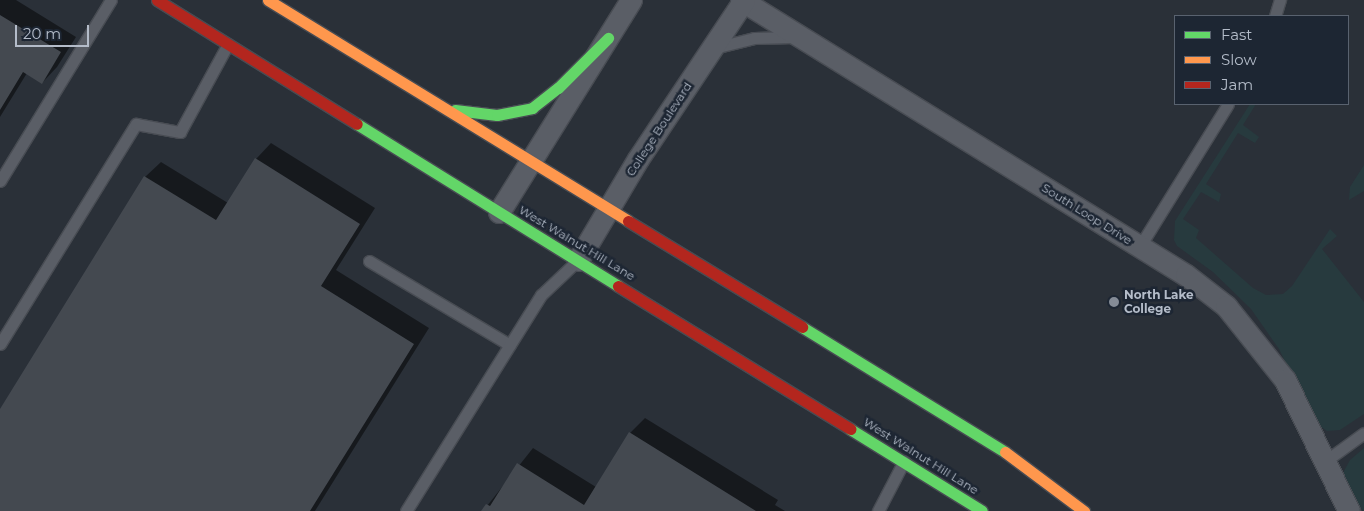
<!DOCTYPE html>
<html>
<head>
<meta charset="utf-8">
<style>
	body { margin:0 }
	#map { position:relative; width:1364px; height:511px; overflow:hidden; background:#2a3038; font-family:Montserrat,sans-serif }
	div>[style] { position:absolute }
	.green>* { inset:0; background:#273a3e }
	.shadow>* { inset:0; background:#0007 }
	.building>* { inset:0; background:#444950 }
	.roads { filter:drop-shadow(1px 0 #484c53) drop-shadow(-1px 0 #484c53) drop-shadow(0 1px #484c53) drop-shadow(0 -1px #484c53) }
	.lane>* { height:11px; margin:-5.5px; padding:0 5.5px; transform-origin:5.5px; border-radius:5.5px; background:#5a5e66 }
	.street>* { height:21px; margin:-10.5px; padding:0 10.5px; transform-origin:10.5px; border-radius:10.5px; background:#5a5e66 }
	.fast>* { height:11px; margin:-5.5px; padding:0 5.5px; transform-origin:5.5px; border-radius:5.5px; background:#63d668 }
	.slow>* { height:11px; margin:-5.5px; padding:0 5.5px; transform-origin:5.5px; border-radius:5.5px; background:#ff974d }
	.jam>* { height:11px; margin:-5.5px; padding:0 5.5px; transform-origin:5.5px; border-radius:5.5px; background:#b3261e }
	.dots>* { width:14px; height:14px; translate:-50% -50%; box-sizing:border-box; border:2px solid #1d2633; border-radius:50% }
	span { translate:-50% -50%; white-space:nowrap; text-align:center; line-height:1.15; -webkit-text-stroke:5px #1d2633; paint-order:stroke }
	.street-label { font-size:12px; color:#b4bcc9 }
	.poi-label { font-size:12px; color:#b4bcc9; font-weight:700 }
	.left { translate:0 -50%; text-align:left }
	.legend { position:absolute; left:1174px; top:15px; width:175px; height:90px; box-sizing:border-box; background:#1d2633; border:1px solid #59626f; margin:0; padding:6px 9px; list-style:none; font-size:15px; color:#b4bcc9 }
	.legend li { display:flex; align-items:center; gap:10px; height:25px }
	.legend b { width:25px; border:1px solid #59626f }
	.scale { position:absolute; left:15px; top:25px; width:74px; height:22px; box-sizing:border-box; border:2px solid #b4bcc9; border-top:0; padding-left:6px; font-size:15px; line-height:18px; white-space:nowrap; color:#b4bcc9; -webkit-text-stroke:4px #1d2633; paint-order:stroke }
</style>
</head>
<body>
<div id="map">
	<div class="green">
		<div style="clip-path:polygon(1250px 104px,1256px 104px,1243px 125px,1259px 137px,1255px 143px,1238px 133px,1206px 184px,1221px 194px,1219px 202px,1201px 192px,1183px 219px,1199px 230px,1196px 238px,1253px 288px,1266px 295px,1283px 294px,1292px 286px,1330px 229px,1337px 236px,1322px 249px,1364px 302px,1364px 414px,1340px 430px,1327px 431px,1314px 422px,1279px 349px,1251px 309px,1213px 272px,1177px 246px,1174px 240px,1175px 221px)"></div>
		<div style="clip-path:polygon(1364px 165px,1364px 191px,1349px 200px,1350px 187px)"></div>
		<div style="clip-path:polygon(1364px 448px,1364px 511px,1363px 511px,1346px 489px,1343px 480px,1344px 471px,1350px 460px)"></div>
	</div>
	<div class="shadow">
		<div style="clip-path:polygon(0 0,16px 0,76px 37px,57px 67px,42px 83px,27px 73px,0 117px)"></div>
		<div style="clip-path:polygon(271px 143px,375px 208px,336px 270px,429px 328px,315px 511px,0 511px,0 411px,145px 177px,161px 162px,228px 203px,256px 159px)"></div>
		<div style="clip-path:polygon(645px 418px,778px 500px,775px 505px,785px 511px,483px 511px,533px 448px,596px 487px,630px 433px)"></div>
	</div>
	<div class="building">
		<div style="clip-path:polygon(0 15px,61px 52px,42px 84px,23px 72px,0 110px)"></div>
		<div style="clip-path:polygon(255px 158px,360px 224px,321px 286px,414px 344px,310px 511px,0 511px,0 409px,144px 176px,216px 220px)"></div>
		<div style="clip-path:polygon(629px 432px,756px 511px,481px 511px,486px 504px,490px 506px,517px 463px,584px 505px)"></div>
	</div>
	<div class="roads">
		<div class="lane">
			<div style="left:1275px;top:16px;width:17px;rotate:-73deg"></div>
			<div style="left:714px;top:48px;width:41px;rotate:-14deg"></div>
			<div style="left:754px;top:38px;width:40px;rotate:-1.4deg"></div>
			<div style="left:0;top:181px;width:212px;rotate:-58.5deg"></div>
			<div style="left:1140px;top:246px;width:167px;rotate:-58.2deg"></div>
			<div style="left:369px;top:261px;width:164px;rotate:30.8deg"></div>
			<div style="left:0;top:344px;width:259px;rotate:-58.3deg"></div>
			<div style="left:136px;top:124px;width:45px;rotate:10.3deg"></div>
			<div style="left:180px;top:132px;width:100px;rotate:-61.4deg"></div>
			<div style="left:1324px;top:462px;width:49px;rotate:-35.9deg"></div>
			<div style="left:406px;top:511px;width:255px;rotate:-58deg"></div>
			<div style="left:541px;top:295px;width:51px;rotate:-43.4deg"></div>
			<div style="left:878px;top:511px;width:56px;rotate:-62.5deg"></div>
		</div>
		<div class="street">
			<div style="left:741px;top:0;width:523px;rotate:31.72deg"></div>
			<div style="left:1186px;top:275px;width:51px;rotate:37.8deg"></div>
			<div style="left:1226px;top:306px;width:95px;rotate:51.4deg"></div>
			<div style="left:1285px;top:380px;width:146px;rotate:64deg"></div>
			<div style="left:499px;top:212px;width:250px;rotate:-58.1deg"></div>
			<div style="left:578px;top:260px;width:117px;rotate:-59.3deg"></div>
			<div style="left:638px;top:159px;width:191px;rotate:-56.3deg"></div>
		</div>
		<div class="fast">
			<div style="left:455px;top:110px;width:42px;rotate:6.8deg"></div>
			<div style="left:497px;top:115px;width:36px;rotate:-11deg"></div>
			<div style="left:532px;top:108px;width:33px;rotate:-38deg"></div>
			<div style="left:558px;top:88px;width:71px;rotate:-45deg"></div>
			<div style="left:357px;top:124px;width:307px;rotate:31.8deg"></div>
			<div style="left:802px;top:327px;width:238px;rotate:31.6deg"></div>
			<div style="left:850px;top:429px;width:155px;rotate:31.8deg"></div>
		</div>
		<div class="slow">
			<div style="left:268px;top:0;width:422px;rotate:31.5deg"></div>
			<div style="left:1005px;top:452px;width:99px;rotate:36.8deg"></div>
		</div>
		<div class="jam">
			<div style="left:157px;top:0;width:235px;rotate:31.8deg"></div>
			<div style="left:628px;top:221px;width:204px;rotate:31.3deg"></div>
			<div style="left:618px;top:286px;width:273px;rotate:31.6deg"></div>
		</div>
	</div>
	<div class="dots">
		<div style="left:1114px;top:302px;background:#848b96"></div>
	</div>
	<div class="street-label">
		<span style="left:659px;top:129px;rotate:-57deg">College Boulevard</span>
		<span style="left:1087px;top:214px;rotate:32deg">South Loop Drive</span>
		<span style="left:577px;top:243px;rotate:31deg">West Walnut Hill Lane</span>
		<span style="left:921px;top:456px;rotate:32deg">West Walnut Hill Lane</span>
	</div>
	<div class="poi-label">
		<span class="left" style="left:1124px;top:302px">North Lake<br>College</span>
	</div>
	<ul class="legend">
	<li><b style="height:6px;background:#63d668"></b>Fast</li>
	<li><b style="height:6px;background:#ff974d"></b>Slow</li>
	<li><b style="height:6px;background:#b3261e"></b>Jam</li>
	</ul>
	<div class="scale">20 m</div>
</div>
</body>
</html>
